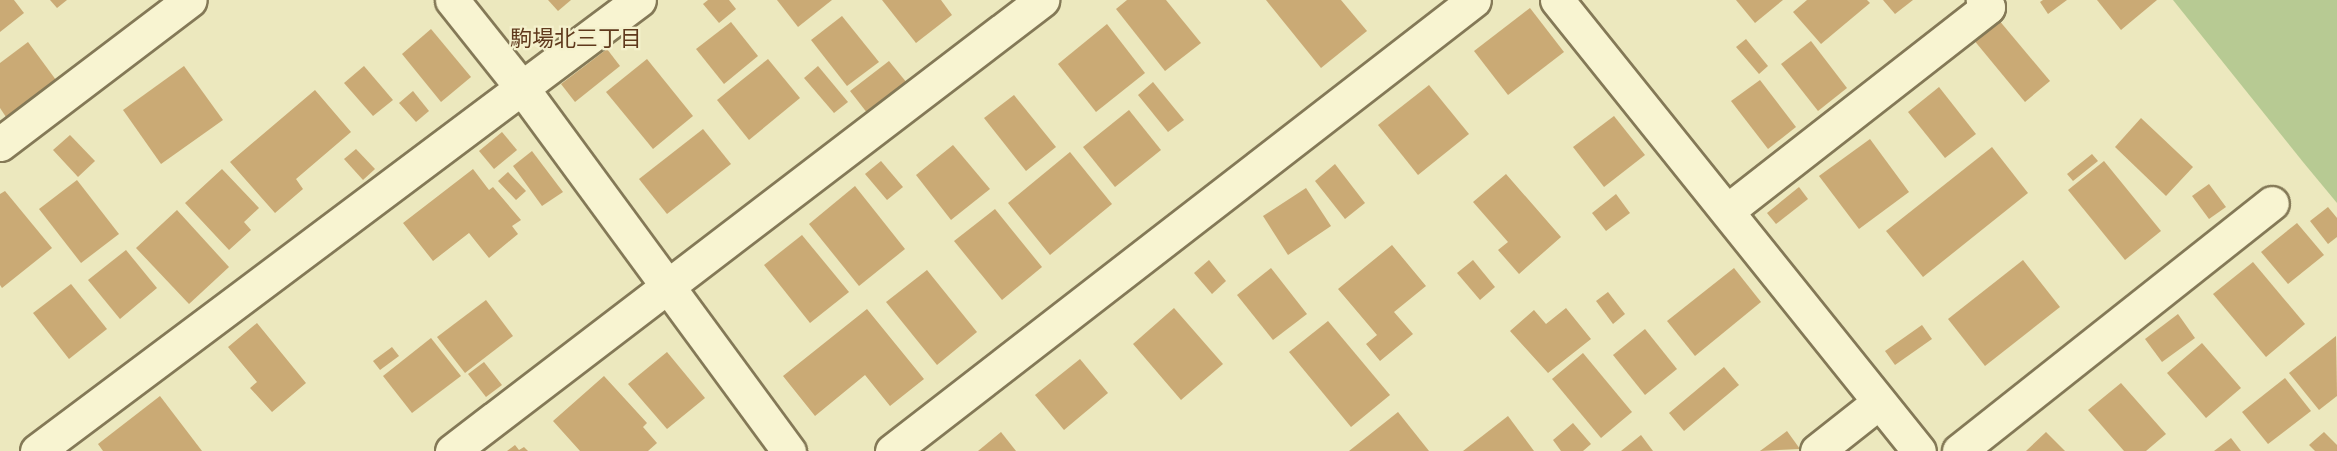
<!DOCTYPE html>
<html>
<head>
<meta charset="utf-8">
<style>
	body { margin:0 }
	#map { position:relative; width:2337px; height:451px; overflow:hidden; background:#ece8be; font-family:Literata,"Noto Sans JP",serif }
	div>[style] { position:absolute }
	.green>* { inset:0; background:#b7ca93 }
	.building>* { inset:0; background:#caaa75 }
	.roads { filter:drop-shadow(2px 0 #847957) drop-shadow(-2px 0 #847957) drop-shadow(0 2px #847957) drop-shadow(0 -2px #847957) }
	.minor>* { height:33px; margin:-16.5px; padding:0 16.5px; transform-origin:16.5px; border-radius:16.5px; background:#f8f4d1 }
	span { translate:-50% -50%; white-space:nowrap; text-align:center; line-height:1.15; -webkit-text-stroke:4.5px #f4f1cd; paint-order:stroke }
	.neighbourhood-label { font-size:22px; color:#5f391c }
</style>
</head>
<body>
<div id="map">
	<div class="green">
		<div style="clip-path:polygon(2173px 0,2337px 0,2337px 203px,2303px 162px)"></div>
	</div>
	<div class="building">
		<div style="clip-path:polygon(0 0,14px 0,24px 13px,0 32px)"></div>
		<div style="clip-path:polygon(50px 0,67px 0,57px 8px)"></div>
		<div style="clip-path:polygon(548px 0,571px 0,558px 11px)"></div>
		<div style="clip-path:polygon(708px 0,729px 0,736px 9px,719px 23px,703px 4px)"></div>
		<div style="clip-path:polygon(777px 0,832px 0,798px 27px)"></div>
		<div style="clip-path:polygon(882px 0,941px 0,952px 15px,916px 43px)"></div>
		<div style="clip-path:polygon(1127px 0,1166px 0,1201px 43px,1165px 71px,1116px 9px)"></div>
		<div style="clip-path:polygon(1266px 0,1341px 0,1367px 31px,1321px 68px)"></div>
		<div style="clip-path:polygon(1736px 0,1783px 0,1755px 23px)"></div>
		<div style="clip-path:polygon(1807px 0,1867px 0,1870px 3px,1821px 44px,1793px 12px)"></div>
		<div style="clip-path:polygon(1883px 0,1913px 0,1895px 14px)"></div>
		<div style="clip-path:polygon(2043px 0,2067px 0,2048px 14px,2040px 2px)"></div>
		<div style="clip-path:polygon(2097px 0,2157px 0,2121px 30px)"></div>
		<div style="clip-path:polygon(1530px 8px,1564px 52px,1508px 95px,1474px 51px)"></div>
		<div style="clip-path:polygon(842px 16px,879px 62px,847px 86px,811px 40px)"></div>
		<div style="clip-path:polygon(1998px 19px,2050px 81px,2025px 102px,1973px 39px)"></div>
		<div style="clip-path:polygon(731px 22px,758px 56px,724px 84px,696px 49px)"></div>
		<div style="clip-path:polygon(1107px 24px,1145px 73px,1096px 112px,1058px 64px)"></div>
		<div style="clip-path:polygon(431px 29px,471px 77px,441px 102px,402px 54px)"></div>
		<div style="clip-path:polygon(1746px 39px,1768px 66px,1759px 74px,1736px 47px)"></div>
		<div style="clip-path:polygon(1811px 41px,1847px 88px,1818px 111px,1781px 64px)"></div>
		<div style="clip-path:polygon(28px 42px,56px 80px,6px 117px,0 108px,0 63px)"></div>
		<div style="clip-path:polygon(607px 49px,620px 66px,575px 102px,561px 84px)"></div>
		<div style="clip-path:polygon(647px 59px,693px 116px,653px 149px,606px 92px)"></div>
		<div style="clip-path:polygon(768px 59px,800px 98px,749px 140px,717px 100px)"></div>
		<div style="clip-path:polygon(889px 61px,907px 83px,868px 114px,850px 91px)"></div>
		<div style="clip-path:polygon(184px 66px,223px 120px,161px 164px,123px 110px)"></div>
		<div style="clip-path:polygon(364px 66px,393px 100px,373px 116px,344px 83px)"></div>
		<div style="clip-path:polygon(818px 66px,848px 102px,834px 113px,804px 78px)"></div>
		<div style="clip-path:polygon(1760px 80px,1796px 127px,1768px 149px,1731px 101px)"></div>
		<div style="clip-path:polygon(1153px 82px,1184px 120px,1168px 132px,1138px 95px)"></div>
		<div style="clip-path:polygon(1429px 85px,1469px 134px,1418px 175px,1378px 125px)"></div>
		<div style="clip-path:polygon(1939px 87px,1976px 134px,1945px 158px,1908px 112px)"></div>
		<div style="clip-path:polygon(315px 90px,351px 132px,296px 179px,303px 189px,275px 213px,230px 162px)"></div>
		<div style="clip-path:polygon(413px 91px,429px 111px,416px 122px,399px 103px)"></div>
		<div style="clip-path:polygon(1014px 95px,1056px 147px,1026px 171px,984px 118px)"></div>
		<div style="clip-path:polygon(1129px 110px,1161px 150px,1115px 187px,1083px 147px)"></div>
		<div style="clip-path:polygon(1614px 116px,1645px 155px,1604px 187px,1573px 147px)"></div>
		<div style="clip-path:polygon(2141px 118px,2193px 167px,2166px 196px,2115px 147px)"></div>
		<div style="clip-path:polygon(703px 129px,731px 164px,667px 214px,639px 179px)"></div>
		<div style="clip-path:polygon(502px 132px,517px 150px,494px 169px,479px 151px)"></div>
		<div style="clip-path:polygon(70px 135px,95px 161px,78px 177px,53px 150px)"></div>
		<div style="clip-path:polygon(1870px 139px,1909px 192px,1859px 229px,1819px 176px)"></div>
		<div style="clip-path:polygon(953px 145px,990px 189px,951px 220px,916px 175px)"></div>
		<div style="clip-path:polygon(1992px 147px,2028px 193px,1923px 277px,1886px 231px)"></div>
		<div style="clip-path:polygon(356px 149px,375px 169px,363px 180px,344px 159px)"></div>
		<div style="clip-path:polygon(532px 151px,563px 192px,542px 206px,513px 166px)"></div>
		<div style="clip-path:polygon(1070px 152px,1112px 204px,1050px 255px,1008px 203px)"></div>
		<div style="clip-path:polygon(2092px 154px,2098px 161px,2073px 181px,2067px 174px)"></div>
		<div style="clip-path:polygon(881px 161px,903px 187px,887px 200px,865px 174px)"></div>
		<div style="clip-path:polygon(2104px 161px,2161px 231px,2125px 260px,2068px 190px)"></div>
		<div style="clip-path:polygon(1335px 164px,1365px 203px,1345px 219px,1315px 181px)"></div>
		<div style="clip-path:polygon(222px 169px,259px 208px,244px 222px,251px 230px,229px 250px,185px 203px)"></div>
		<div style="clip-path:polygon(473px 169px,489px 190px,493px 187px,521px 220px,512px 226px,518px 234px,489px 258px,469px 233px,433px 261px,403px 223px)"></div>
		<div style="clip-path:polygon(508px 172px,526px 191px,516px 200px,498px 181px)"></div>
		<div style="clip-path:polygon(1506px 174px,1561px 237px,1519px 274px,1498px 250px,1508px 242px,1473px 202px)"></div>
		<div style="clip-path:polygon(77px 180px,119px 234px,81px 263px,39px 209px)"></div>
		<div style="clip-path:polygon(2209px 184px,2226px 207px,2209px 219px,2192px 196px)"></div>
		<div style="clip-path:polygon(855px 186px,905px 249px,859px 286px,809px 224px)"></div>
		<div style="clip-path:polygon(1799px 187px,1808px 199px,1776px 224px,1767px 213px)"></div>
		<div style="clip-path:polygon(1306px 188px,1331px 226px,1288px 255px,1263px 216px)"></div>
		<div style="clip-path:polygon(5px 191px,52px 248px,2px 288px,0 285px,0 194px)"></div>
		<div style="clip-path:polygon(1616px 194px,1630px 213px,1606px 231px,1592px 213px)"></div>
		<div style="clip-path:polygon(2328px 207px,2337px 218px,2337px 237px,2328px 244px,2310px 221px)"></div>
		<div style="clip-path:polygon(995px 209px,1042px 267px,1002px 300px,954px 241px)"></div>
		<div style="clip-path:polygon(177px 210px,229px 267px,189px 304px,136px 248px)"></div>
		<div style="clip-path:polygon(2297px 223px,2324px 255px,2288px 284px,2261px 252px)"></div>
		<div style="clip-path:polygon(802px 235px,849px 292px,810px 323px,764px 265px)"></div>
		<div style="clip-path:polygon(1392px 245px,1426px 286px,1394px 312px,1413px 334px,1380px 361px,1366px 344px,1377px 335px,1338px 289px)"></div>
		<div style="clip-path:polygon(126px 250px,157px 288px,120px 319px,88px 280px)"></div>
		<div style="clip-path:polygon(1209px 260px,1226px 281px,1212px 294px,1194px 273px)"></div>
		<div style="clip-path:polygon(1473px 260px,1495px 287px,1480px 300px,1457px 273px)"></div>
		<div style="clip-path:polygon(2023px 260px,2060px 307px,1985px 366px,1948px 319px)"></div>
		<div style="clip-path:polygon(2253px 262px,2305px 324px,2266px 357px,2213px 294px)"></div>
		<div style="clip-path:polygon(1271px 268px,1307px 314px,1273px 340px,1237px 295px)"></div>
		<div style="clip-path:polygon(1734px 268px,1761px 302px,1695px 356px,1667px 321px)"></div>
		<div style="clip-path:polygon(927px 270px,977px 332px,937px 365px,886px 302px)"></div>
		<div style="clip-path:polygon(71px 284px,107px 329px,69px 359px,33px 313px)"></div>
		<div style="clip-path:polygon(1608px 292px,1625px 314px,1613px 324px,1596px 301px)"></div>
		<div style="clip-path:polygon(486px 300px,513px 336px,465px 373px,437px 337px)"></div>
		<div style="clip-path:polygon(1174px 308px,1223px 364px,1181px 400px,1133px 344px)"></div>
		<div style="clip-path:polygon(1566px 308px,1591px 339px,1548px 373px,1510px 331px,1534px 310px,1546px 324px)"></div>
		<div style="clip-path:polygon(867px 309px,924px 379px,890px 406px,865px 375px,815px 416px,783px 376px)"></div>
		<div style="clip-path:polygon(2178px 314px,2195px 338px,2162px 362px,2145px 339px)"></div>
		<div style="clip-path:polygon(1328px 321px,1390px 395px,1351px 427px,1289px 352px)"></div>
		<div style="clip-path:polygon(257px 323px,306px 383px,272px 412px,250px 388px,257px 382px,228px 347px)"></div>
		<div style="clip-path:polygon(1922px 325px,1932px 339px,1895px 365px,1885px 351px)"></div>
		<div style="clip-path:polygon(1645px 329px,1677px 369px,1645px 395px,1613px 355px)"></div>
		<div style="clip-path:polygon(2336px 336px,2337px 396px,2319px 410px,2289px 373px)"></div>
		<div style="clip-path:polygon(431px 338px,461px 376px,412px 413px,383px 376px)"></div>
		<div style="clip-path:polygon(2202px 343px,2241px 388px,2206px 418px,2167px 373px)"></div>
		<div style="clip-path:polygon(392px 347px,399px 356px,380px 370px,373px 361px)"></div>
		<div style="clip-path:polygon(667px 352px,705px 398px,667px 429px,628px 384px)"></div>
		<div style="clip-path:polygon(1583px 353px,1632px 412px,1601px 438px,1552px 379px)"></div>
		<div style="clip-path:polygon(1080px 359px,1108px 393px,1064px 430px,1035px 395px)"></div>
		<div style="clip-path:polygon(484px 362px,502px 385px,486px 397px,468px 374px)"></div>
		<div style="clip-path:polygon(1724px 367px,1739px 385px,1684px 431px,1669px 413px)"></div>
		<div style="clip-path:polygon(604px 376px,647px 423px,643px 427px,657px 443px,648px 451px,580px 451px,553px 421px)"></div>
		<div style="clip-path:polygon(2285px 378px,2311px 411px,2268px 444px,2242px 412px)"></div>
		<div style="clip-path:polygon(2121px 383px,2166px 434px,2146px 451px,2124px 451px,2088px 410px)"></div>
		<div style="clip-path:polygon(160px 396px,202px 451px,103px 451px,98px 444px)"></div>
		<div style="clip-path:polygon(1398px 412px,1429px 451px,1349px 451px)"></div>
		<div style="clip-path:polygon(1508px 416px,1534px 451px,1463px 451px)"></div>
		<div style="clip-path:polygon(1573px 423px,1591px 444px,1583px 451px,1561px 451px,1553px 440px)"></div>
		<div style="clip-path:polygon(1787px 431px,1800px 449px,1760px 451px)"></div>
		<div style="clip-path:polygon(1001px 432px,1016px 451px,978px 451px)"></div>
		<div style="clip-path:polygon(2046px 432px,2065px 451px,2026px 451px)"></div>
		<div style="clip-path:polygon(2324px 432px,2337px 445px,2337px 451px,2315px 451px,2309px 445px)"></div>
		<div style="clip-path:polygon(1641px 435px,1653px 451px,1621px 451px)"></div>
		<div style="clip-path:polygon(2231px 438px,2241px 451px,2214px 451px)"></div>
		<div style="clip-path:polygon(515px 445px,519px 450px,524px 447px,528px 451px,507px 451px)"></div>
	</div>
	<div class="roads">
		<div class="minor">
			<div style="left:452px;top:0;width:112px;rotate:51.5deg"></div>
			<div style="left:522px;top:88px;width:451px;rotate:53.7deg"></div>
			<div style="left:1557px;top:0;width:578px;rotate:51.25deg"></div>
			<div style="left:0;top:144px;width:238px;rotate:-37.2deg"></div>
			<div style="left:1727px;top:211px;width:331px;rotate:-38deg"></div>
			<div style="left:1988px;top:7px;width:9px;rotate:-126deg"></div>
			<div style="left:37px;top:451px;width:752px;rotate:-36.84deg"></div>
			<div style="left:452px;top:451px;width:743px;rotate:-37.39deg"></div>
			<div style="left:892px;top:451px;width:736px;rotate:-37.77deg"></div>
			<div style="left:1817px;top:451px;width:79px;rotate:-38.3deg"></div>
			<div style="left:1959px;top:451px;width:399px;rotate:-38.4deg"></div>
		</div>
	</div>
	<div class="neighbourhood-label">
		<span style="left:576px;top:37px">駒場北三丁目</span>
	</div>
</div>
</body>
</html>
